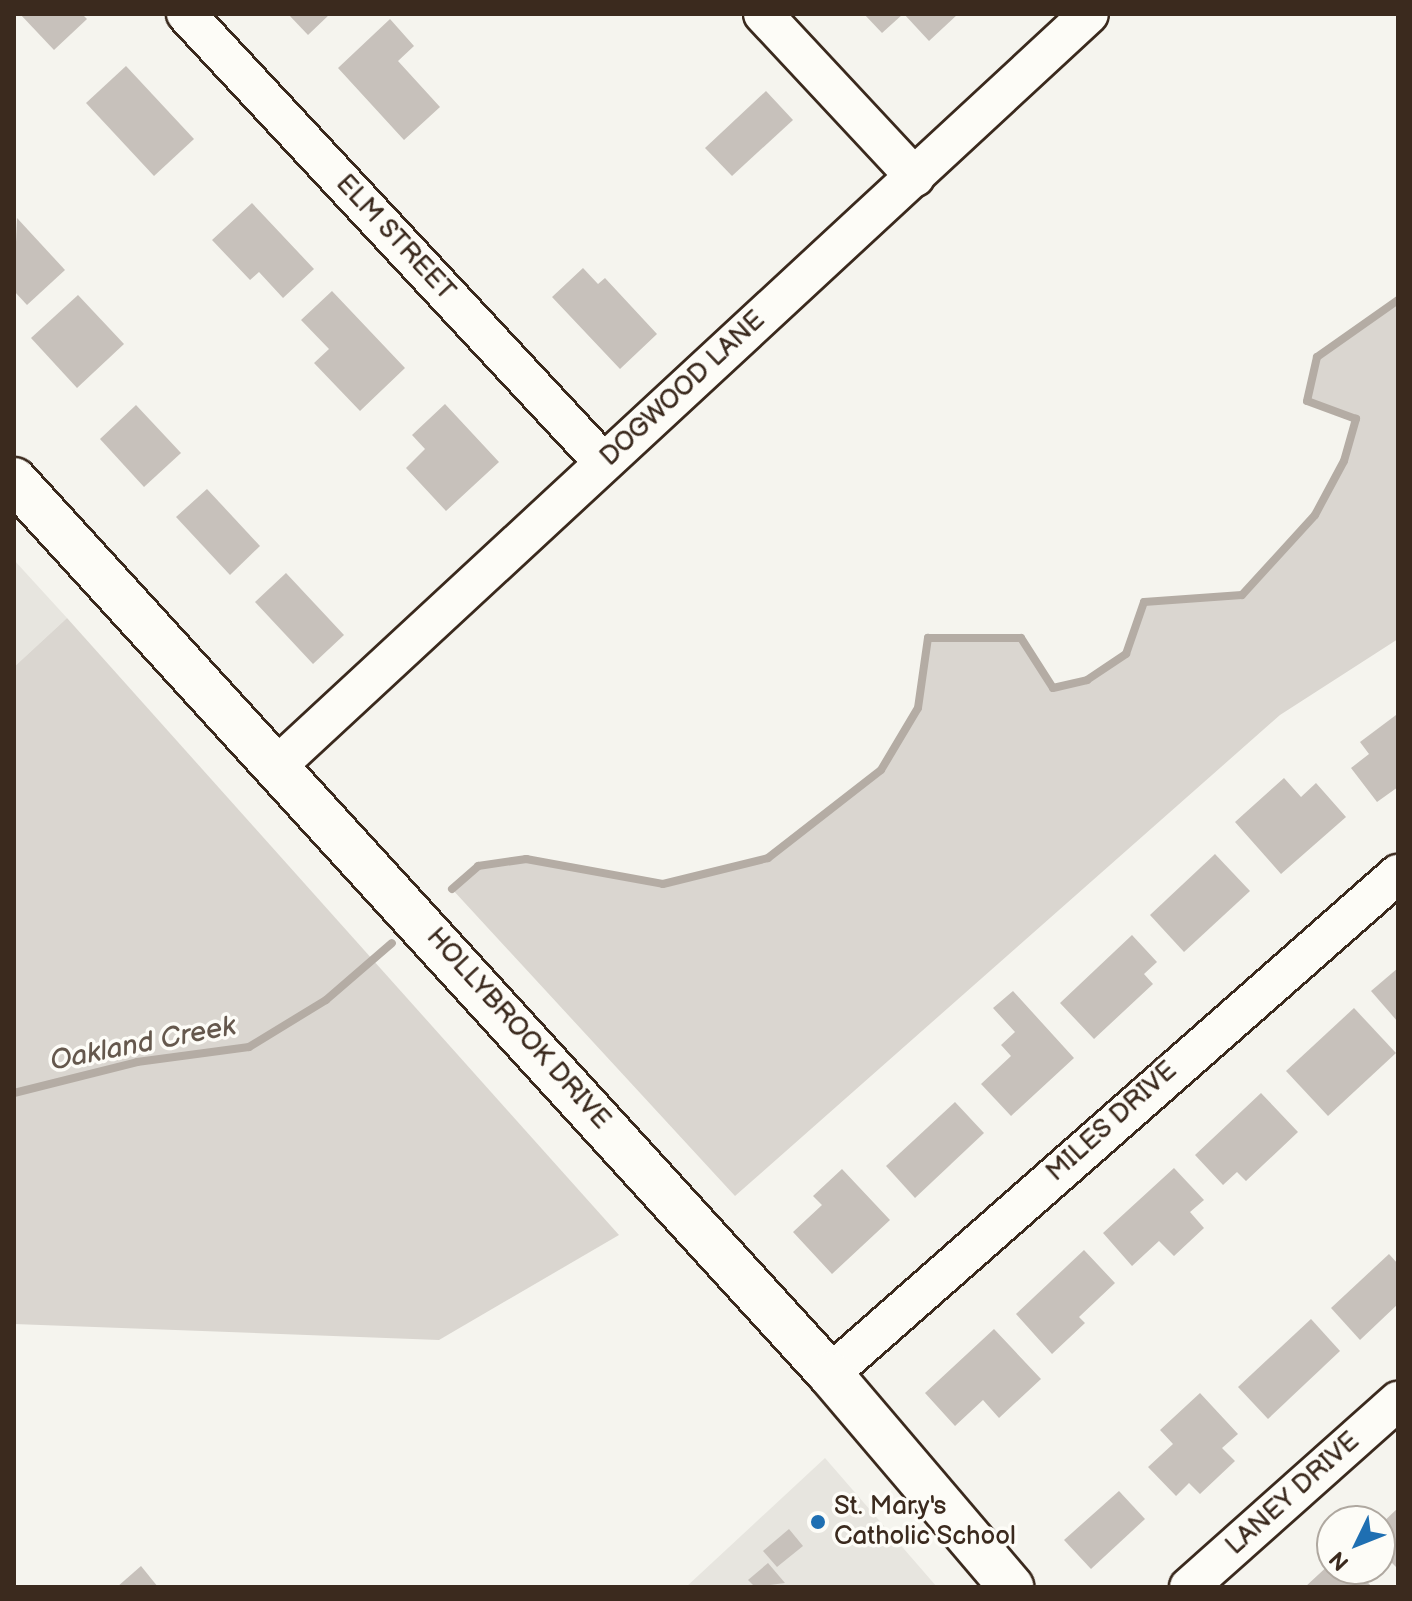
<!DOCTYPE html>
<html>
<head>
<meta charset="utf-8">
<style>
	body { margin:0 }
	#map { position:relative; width:1412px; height:1601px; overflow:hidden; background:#f5f4ee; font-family:"Balsamiq Sans",sans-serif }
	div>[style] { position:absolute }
	.built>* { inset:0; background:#e7e5df }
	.green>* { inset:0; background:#dad6d0 }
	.stream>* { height:8px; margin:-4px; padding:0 4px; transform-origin:4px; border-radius:4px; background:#b4aca4 }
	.building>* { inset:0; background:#c7c1bb }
	.roads { filter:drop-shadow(2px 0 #3b2a1e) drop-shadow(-2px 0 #3b2a1e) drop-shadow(0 2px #3b2a1e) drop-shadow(0 -2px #3b2a1e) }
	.minor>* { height:38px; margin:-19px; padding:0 19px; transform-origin:19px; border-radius:19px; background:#fdfcf7 }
	.major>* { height:44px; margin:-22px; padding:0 22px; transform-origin:22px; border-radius:22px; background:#fdfcf7 }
	.dots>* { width:22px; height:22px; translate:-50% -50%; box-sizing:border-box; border:4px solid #fdfcf7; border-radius:50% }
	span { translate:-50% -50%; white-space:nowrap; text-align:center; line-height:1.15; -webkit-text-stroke:7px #fdfcf7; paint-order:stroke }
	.street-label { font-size:26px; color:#3b2a1e }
	.poi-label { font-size:26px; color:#3b2a1e }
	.left { translate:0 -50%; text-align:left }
	.water-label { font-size:28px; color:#65584d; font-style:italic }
	.frame { position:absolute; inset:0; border:16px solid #3b2a1e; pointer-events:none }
	.north { position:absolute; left:1316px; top:1505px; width:80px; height:80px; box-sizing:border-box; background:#fdfcf7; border:2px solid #afa8a0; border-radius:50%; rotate:227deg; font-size:22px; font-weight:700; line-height:32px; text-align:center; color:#3b2a1e }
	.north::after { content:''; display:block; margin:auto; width:28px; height:36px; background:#1f6fb2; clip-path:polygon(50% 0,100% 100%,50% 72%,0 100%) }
</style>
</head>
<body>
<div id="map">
	<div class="built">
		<div style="clip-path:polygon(14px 560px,67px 618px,14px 667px)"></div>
		<div style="clip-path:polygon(825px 1458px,937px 1587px,686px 1587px)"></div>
	</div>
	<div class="green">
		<div style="clip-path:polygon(1398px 300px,1398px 639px,1280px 715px,735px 1196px,452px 889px,478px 866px,526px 859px,663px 884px,768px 858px,881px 770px,918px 708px,928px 638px,1021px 638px,1054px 688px,1087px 680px,1126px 654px,1144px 602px,1242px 595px,1315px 515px,1344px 461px,1356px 419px,1307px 401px,1317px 357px)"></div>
		<div style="clip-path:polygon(67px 618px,619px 1235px,439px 1340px,14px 1324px,14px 667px)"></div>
	</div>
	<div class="stream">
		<div style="left:452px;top:889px;width:35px;rotate:-41deg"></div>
		<div style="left:478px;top:866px;width:49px;rotate:-8.3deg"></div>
		<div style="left:526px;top:859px;width:139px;rotate:10.3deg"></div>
		<div style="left:663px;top:884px;width:108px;rotate:-13.9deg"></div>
		<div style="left:768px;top:858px;width:143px;rotate:-37.9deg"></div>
		<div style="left:881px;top:770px;width:72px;rotate:-59.2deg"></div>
		<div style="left:918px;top:708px;width:71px;rotate:-81.9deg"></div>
		<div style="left:928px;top:638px;width:93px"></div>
		<div style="left:1021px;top:638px;width:59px;rotate:57.4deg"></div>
		<div style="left:1053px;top:688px;width:35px;rotate:-13deg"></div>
		<div style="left:1087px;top:680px;width:47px;rotate:-33.7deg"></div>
		<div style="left:1126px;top:654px;width:55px;rotate:-70.9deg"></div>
		<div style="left:1144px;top:602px;width:98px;rotate:-4.1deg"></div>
		<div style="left:1242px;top:595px;width:108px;rotate:-47.6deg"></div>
		<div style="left:1315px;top:515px;width:61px;rotate:-61.8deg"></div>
		<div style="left:1344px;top:461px;width:44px;rotate:-74.1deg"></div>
		<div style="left:1356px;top:419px;width:52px;rotate:-159.8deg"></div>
		<div style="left:1307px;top:401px;width:45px;rotate:-77.2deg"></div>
		<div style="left:1317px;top:357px;width:99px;rotate:-35.1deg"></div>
		<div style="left:14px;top:1093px;width:127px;rotate:-14.1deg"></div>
		<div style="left:137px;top:1062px;width:113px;rotate:-7.6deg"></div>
		<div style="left:249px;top:1047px;width:90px;rotate:-31.4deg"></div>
		<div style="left:326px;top:1000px;width:87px;rotate:-40.8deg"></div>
	</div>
	<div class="building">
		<div style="clip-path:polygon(20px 14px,82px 14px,87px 19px,54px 50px)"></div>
		<div style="clip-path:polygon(288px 14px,330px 14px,308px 35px)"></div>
		<div style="clip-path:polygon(864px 14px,903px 14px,882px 33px)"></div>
		<div style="clip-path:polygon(904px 14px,958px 14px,929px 41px)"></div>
		<div style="clip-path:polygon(390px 19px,414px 46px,398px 61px,440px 107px,404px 140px,338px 68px)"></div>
		<div style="clip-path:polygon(126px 66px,194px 139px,154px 176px,86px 103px)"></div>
		<div style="clip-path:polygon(766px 91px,793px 120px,732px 176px,705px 148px)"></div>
		<div style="clip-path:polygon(252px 203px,314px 269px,283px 298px,259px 272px,250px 280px,212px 240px)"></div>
		<div style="clip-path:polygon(17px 218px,65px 270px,27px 305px,14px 291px)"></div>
		<div style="clip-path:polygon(583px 268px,598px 284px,605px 278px,657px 334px,620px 369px,552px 297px)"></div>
		<div style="clip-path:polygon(332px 291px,405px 368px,360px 411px,314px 363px,329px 349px,301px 320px)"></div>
		<div style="clip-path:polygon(78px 295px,124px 344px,77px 388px,31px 338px)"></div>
		<div style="clip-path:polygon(445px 404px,499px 462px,446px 511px,406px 468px,425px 449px,412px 435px)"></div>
		<div style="clip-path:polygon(136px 405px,181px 453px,144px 487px,100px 439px)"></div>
		<div style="clip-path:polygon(207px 489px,260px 546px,230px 575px,176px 517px)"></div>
		<div style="clip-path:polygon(286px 573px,344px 635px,313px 664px,255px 602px)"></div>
		<div style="clip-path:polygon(1396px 715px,1398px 787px,1377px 802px,1351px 768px,1369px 754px,1360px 742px)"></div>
		<div style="clip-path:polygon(1284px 778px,1301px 797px,1316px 783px,1346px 817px,1281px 874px,1235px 822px)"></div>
		<div style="clip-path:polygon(1215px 854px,1250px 891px,1184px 952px,1150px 915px)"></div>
		<div style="clip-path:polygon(1132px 935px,1157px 962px,1144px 974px,1153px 984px,1094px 1039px,1060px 1003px)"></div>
		<div style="clip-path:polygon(1398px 968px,1398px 1022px,1371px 991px)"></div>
		<div style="clip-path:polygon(1013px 991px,1074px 1058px,1011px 1116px,981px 1084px,1011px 1056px,1001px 1045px,1015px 1032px,993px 1008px)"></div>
		<div style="clip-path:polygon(1354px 1008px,1396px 1053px,1328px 1116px,1286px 1071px)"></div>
		<div style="clip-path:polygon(1261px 1093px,1298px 1132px,1246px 1181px,1237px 1172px,1223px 1185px,1195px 1155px)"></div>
		<div style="clip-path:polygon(955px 1102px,984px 1133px,915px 1198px,886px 1166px)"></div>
		<div style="clip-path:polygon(1174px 1168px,1204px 1200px,1190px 1212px,1204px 1228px,1174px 1256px,1159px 1241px,1132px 1266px,1103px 1233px)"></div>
		<div style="clip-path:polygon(842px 1169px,890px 1220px,832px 1274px,793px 1232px,822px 1205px,813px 1196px)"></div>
		<div style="clip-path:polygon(1084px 1250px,1115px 1283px,1079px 1317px,1085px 1323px,1052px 1354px,1016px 1314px)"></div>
		<div style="clip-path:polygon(1389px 1254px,1398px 1264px,1398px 1304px,1360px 1340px,1331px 1308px)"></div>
		<div style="clip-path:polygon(1311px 1319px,1340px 1351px,1268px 1419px,1238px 1387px)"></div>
		<div style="clip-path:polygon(994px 1329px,1041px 1379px,999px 1418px,983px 1400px,955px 1426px,925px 1393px)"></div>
		<div style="clip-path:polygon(1200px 1393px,1238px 1434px,1222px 1448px,1235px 1461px,1200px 1494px,1189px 1483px,1176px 1496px,1148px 1467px,1173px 1444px,1160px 1430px)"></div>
		<div style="clip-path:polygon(1119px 1491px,1145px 1519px,1091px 1569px,1064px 1540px)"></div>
		<div style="clip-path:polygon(1398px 1508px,1398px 1569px,1380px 1551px,1380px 1525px)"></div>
		<div style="clip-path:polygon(789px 1529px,803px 1546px,777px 1567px,763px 1551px)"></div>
		<div style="clip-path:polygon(1332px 1562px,1332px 1569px,1355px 1569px,1372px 1587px,1305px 1587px)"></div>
		<div style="clip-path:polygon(768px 1563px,785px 1583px,755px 1587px,748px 1580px)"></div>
		<div style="clip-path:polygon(141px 1566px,158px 1587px,117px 1587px)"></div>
	</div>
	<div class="roads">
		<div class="minor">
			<div style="left:186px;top:14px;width:612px;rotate:47.05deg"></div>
			<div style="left:763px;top:14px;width:223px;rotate:47deg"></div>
			<div style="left:278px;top:765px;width:1105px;rotate:-42.8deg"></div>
			<div style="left:830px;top:1374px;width:757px;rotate:-41.36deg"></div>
			<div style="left:1189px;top:1587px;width:280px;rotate:-41.7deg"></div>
		</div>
		<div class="major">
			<div style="left:14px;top:480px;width:1210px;rotate:47.61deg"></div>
			<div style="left:830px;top:1374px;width:280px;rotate:49.6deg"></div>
		</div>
	</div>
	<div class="dots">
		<div style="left:818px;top:1522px;background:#1f6fb2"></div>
	</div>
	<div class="street-label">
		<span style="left:395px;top:238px;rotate:47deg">ELM STREET</span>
		<span style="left:683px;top:389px;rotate:-43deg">DOGWOOD LANE</span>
		<span style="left:518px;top:1029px;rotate:48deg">HOLLYBROOK DRIVE</span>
		<span style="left:1112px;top:1122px;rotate:-42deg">MILES DRIVE</span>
		<span style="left:1293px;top:1494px;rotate:-42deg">LANEY DRIVE</span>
	</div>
	<div class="poi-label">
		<span class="left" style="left:834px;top:1522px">St. Mary's<br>Catholic School</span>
	</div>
	<div class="water-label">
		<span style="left:143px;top:1044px;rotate:-11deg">Oakland Creek</span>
	</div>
	<div class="frame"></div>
	<div class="north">N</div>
</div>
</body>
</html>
